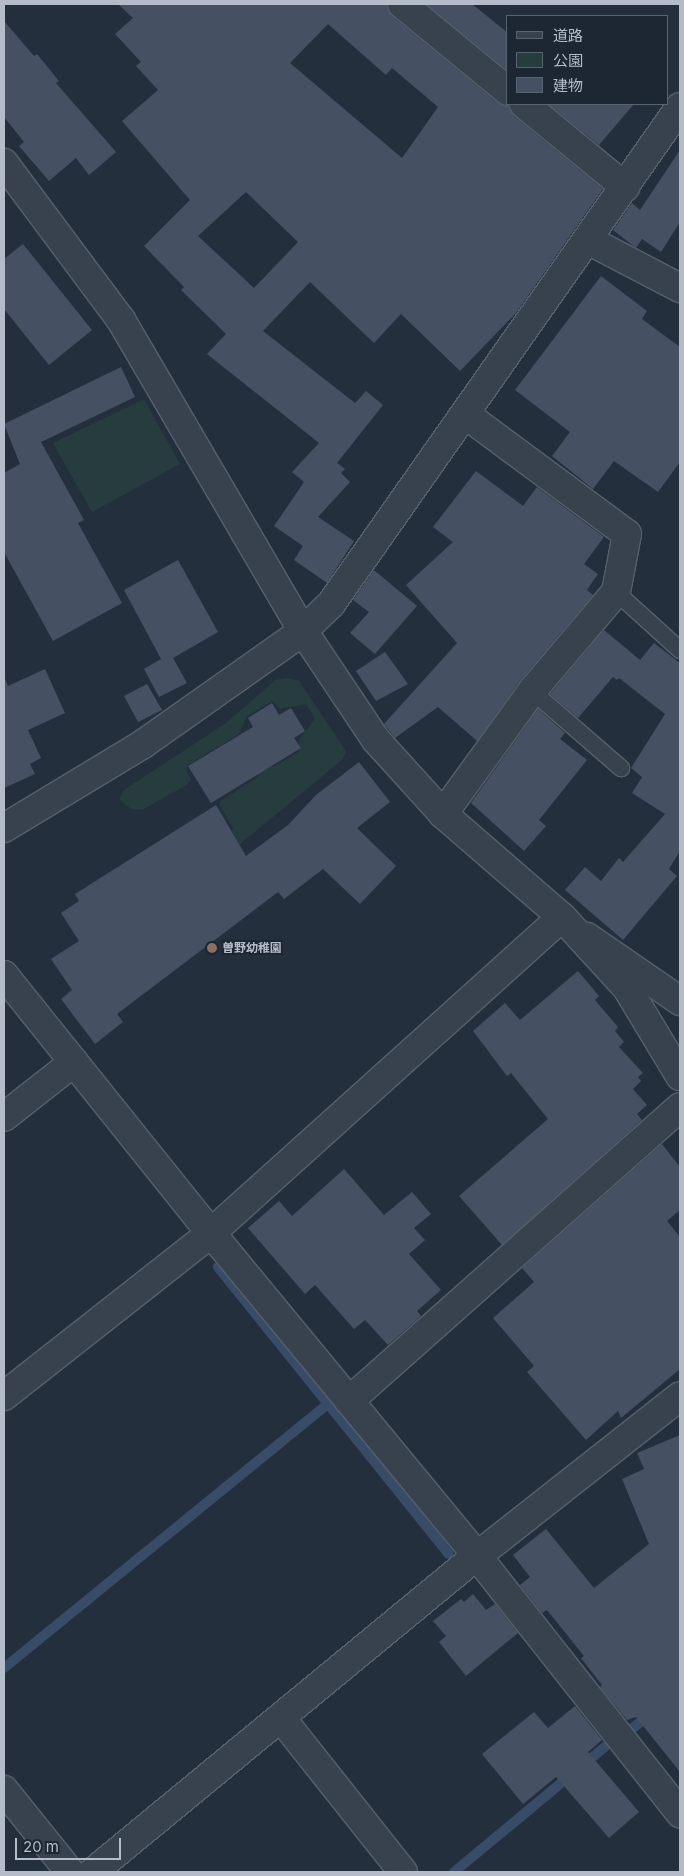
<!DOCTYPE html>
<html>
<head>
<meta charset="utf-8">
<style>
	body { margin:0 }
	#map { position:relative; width:684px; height:1876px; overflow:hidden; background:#242f3e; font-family:Inter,"Noto Sans JP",sans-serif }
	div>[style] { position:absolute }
	.green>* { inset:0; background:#263c3f }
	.stream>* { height:10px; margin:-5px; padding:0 5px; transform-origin:5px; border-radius:5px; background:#394c67 }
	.building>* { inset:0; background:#455162 }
	.roads { filter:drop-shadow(1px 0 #565f6c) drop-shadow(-1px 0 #565f6c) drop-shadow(0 1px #565f6c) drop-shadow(0 -1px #565f6c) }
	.service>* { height:16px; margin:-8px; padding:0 8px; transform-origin:8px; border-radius:8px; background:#38414e }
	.minor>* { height:28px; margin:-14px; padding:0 14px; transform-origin:14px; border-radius:14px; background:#38414e }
	.tertiary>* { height:28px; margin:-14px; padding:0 14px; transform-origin:14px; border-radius:14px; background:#38414e }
	.dots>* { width:14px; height:14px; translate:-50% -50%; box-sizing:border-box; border:2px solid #1d2633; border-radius:50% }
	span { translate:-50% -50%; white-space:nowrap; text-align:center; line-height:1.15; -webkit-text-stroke:4px #1d2633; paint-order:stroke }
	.poi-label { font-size:12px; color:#b4bcc9; font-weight:700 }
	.left { translate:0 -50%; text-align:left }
	.frame { position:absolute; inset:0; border:5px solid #b4bcc9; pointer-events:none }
	.legend { position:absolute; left:506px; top:15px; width:162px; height:90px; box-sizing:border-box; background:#1d2633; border:1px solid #59626f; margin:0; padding:6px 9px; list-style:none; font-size:15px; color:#b4bcc9 }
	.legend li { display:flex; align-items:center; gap:10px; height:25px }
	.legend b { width:25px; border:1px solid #59626f }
	.scale { position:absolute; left:15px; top:1838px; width:106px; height:22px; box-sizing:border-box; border:2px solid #b4bcc9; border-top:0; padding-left:6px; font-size:15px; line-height:18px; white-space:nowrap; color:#b4bcc9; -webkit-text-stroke:4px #1d2633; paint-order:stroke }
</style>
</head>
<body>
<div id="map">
	<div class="green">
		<div style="clip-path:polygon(144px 399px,180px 464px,92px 512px,53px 443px)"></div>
		<div style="clip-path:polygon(287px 678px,299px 681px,346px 751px,343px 759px,205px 873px,232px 832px,233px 828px,219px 804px,221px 801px,258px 777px,259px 770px,275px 766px,300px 751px,299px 739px,315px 719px,306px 704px,280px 709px,273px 701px,247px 716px,239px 734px,188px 765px,186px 770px,191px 779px,188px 784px,142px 810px,131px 809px,119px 799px,124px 790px,226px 723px,275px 680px)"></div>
	</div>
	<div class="stream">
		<div style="left:218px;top:1267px;width:368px;rotate:51.2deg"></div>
		<div style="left:4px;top:1668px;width:418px;rotate:-39.2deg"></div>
		<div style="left:633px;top:1728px;width:22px;rotate:-39deg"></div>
		<div style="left:582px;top:1766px;width:30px;rotate:-40deg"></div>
		<div style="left:454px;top:1872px;width:152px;rotate:-39.7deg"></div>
	</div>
	<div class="building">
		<div style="clip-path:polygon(evenodd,118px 4px,387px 4px,392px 16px,498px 103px,509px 106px,514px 116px,603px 189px,516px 313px,460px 371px,401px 314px,374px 343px,310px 282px,263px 331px,355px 403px,366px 391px,383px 405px,337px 463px,345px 469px,341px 473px,350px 482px,318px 517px,354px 541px,327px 583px,294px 560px,303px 546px,274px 526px,304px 482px,292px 472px,319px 443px,207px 354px,226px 334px,181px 290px,184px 287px,144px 246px,190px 200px,122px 121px,158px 90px,136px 66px,141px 62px,115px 34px,133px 18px,118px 4px,328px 24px,386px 75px,392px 68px,438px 107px,402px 158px,290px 63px,328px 24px,118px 4px,246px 192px,298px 242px,254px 288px,198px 236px,246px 192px)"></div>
		<div style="clip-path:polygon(426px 4px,472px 4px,508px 33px,508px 71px)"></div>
		<div style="clip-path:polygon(4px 21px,34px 56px,37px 54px,59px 81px,56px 83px,116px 152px,89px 175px,76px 158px,49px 181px,19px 146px,24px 142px,4px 117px)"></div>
		<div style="clip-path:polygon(548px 104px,634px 104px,599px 145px)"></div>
		<div style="clip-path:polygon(680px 150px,680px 222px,661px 252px,642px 239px,636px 248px,613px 230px,632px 203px,640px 210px)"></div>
		<div style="clip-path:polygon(23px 244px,92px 330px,49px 365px,4px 309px,4px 259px)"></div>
		<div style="clip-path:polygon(601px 276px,647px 311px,642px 319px,680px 347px,680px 462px,658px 492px,614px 461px,593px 489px,552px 456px,570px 432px,515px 390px)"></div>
		<div style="clip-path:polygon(121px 367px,135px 397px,41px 442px,84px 520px,78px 523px,122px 603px,53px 641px,4px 552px,4px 473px,20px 464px,4px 424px)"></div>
		<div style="clip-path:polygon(476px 471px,523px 506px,537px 487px,604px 537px,584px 564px,598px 574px,587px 590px,593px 595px,520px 681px,477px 741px,438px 707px,395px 738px,384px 724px,457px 643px,406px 585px,453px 542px,433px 527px)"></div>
		<div style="clip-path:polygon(178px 560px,218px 632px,173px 658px,187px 683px,159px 697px,144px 669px,161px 659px,124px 590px)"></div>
		<div style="clip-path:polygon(374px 570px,417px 606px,375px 654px,350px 633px,369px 612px,353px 600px)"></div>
		<div style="clip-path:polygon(604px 630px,640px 660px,654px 643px,680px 663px,680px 851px,669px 869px,677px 876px,623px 940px,565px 890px,585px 867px,601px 881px,619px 858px,623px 862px,665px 814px,632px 793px,642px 777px,631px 768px,665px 714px,619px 678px,617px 680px,613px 677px,578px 718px,550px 694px)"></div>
		<div style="clip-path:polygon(385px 652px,408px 684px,376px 701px,356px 671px)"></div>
		<div style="clip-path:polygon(45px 669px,65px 713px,28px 730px,41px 758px,30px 764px,35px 774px,4px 788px,4px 676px,8px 686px)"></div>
		<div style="clip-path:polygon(147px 684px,162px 710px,138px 722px,124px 696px)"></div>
		<div style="clip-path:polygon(272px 703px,279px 715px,291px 708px,305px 731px,294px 738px,301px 748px,211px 803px,188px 766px,253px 727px,248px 718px)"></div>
		<div style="clip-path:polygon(538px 709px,565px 733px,560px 739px,587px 760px,539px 820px,546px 826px,524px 851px,471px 803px)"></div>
		<div style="clip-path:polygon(359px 762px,390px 802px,357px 828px,396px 866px,360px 904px,323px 869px,284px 899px,278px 892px,117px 1014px,123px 1022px,95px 1044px,61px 999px,72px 990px,51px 959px,79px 941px,61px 913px,79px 901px,75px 894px,216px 805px,246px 856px,288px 825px,316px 795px)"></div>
		<div style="clip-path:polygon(578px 971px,599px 996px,595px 1000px,618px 1027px,615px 1031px,624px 1042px,619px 1047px,643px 1073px,638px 1077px,641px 1081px,633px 1089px,647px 1105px,637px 1114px,642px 1120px,502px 1245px,459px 1196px,548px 1119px,511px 1073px,507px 1076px,473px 1031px,505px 1003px,520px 1020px)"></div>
		<div style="clip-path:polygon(662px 1144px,680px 1167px,680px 1210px,667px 1221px,680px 1237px,680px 1369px,621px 1418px,618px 1411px,586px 1440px,527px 1372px,534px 1366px,493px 1318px,534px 1282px,522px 1268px)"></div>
		<div style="clip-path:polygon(344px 1169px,384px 1215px,412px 1192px,431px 1214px,414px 1228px,425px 1240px,409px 1254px,441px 1290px,417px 1311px,421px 1316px,388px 1345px,365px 1320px,354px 1329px,315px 1285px,305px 1294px,248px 1228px,279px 1201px,292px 1216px)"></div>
		<div style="clip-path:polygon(680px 1435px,680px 1772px,636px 1717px,627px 1720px,600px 1687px,602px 1685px,581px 1658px,584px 1656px,547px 1610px,542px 1613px,520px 1585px,530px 1577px,513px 1555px,546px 1529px,594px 1588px,649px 1544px,622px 1479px,644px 1469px,637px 1453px)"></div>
		<div style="clip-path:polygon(473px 1594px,486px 1610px,495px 1604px,518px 1633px,466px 1676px,439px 1642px,446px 1636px,433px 1621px,461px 1599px,464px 1602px)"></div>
		<div style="clip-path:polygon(575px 1706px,602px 1740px,588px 1752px,639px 1812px,609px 1838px,556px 1777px,523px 1804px,482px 1754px,534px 1712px,548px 1728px)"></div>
	</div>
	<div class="roads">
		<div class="service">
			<div style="left:616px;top:592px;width:86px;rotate:42.2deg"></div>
			<div style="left:532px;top:691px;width:118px;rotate:40.9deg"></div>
		</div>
		<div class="minor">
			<div style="left:402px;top:4px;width:137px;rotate:39.4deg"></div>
			<div style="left:524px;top:104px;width:131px;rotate:39.4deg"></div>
			<div style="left:588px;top:240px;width:104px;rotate:27.6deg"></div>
			<div style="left:443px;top:814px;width:152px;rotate:-54.1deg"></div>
			<div style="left:532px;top:691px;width:130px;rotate:-49.7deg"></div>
			<div style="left:616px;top:592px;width:59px;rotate:-79.3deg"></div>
			<div style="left:627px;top:534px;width:200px;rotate:-143.5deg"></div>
			<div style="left:4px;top:828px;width:162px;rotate:-31.1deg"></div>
			<div style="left:143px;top:744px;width:196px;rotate:-35.2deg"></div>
			<div style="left:303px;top:631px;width:39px;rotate:-44deg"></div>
			<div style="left:331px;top:604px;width:607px;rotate:-54.92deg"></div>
			<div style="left:587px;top:937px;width:113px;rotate:34.5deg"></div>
			<div style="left:4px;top:975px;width:331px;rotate:51.3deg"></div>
			<div style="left:211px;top:1233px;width:418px;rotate:50.5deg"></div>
			<div style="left:477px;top:1556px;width:328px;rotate:51.7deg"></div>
			<div style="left:4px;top:1117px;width:89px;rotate:-38.2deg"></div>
			<div style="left:4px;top:1396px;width:263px;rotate:-38.2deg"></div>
			<div style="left:211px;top:1233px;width:472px;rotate:-42deg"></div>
			<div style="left:349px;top:1401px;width:443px;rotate:-41.6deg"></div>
			<div style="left:281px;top:1718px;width:196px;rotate:51.6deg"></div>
			<div style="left:4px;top:1790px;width:105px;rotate:51.2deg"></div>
			<div style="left:93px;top:1872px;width:497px;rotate:-39.5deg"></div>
			<div style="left:477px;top:1556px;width:258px;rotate:-38.2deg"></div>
		</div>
		<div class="tertiary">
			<div style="left:4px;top:163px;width:196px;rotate:53.3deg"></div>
			<div style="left:121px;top:320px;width:360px;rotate:59.7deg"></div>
			<div style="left:303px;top:631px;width:131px;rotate:56.2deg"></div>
			<div style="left:376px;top:740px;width:100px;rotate:47.8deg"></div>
			<div style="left:443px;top:814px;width:157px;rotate:40.9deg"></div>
			<div style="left:562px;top:917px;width:96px;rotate:47.5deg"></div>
			<div style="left:627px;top:988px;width:103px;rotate:58.9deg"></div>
		</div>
	</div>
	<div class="dots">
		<div style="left:212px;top:948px;background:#8d6e63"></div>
	</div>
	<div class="poi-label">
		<span class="left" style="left:222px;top:948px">曽野幼稚園</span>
	</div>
	<div class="frame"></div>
	<ul class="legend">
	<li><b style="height:6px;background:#38414e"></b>道路</li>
	<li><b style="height:14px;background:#263c3f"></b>公園</li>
	<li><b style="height:14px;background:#455162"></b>建物</li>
	</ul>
	<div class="scale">20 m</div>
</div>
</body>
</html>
